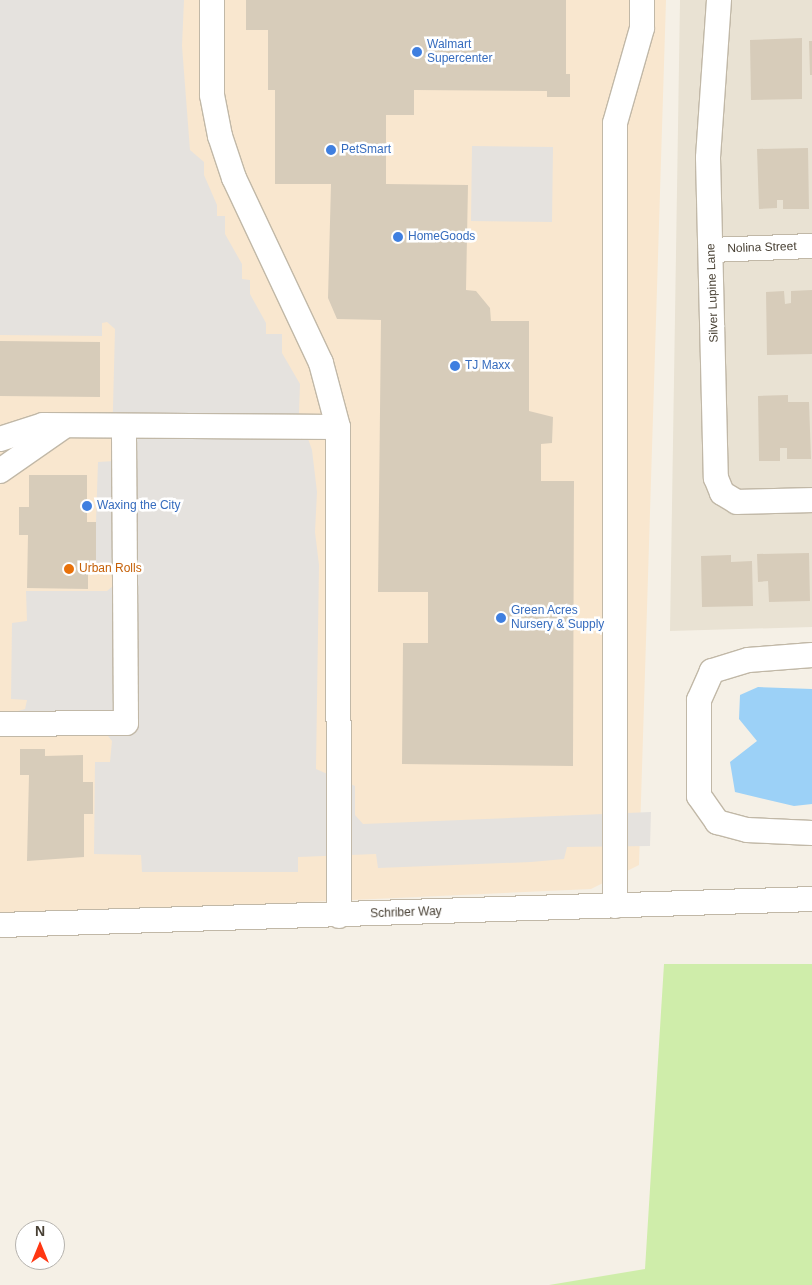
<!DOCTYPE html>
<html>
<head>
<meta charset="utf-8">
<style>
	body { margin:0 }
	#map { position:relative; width:812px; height:1285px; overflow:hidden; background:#f5f0e6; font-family:Helvetica,sans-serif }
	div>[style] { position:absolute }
	.residential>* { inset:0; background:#e9e2d3 }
	.commercial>* { inset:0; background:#f9e7cf }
	.green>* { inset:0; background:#cfedaa }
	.parking>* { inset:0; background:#e5e2de }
	.water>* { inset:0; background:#9cd1f7 }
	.building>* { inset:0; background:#d7ccba }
	.roads { filter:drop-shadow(1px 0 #c1b8a7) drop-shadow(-1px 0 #c1b8a7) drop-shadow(0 1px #c1b8a7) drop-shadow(0 -1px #c1b8a7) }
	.minor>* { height:24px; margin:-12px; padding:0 12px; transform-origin:12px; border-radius:12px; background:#fff }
	.dots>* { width:14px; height:14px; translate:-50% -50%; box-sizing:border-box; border:2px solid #fff; border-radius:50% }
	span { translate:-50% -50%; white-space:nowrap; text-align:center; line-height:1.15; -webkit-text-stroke:5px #fff; paint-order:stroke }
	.shop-label { font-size:12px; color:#366cbe }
	.left { translate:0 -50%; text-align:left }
	.street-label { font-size:12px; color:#484034 }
	.food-label { font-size:12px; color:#c56008 }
	.north { position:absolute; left:15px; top:1220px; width:50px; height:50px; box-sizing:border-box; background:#fff; border:1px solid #b6b3ae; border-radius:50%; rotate:0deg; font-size:14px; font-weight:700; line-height:20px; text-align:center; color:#484034 }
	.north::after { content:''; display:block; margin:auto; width:18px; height:22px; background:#ff3712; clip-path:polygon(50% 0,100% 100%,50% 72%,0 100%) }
</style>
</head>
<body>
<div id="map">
	<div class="residential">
		<div style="clip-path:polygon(680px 0,812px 0,812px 627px,670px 631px)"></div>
	</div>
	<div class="commercial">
		<div style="clip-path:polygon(0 0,666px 0,639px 865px,591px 889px,0 916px)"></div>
	</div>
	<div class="green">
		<div style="clip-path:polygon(664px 964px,812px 964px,812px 1285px,549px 1285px,645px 1269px)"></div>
	</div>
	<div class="parking">
		<div style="clip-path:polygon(0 0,184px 0,182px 46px,190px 150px,204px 162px,204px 175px,217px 205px,217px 216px,225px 216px,225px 234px,242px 264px,242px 279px,250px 280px,250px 294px,266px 323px,266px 334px,282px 334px,282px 353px,300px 384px,299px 413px,312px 450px,317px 492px,315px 532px,319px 565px,316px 769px,355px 786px,355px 815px,363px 824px,651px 812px,650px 846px,567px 847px,564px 859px,531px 862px,378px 868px,376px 854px,298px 857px,298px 872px,142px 872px,141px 855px,94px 854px,95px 762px,110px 762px,112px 741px,108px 736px,24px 736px,18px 711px,25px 709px,27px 700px,11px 699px,12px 623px,27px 621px,26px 591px,107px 591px,113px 586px,113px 566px,96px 564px,96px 522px,98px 462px,114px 461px,112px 446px,115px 329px,107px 322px,102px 323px,102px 336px,0 335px)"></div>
		<div style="clip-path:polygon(472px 146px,553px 147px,552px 222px,471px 221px)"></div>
	</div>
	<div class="water">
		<div style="clip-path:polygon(758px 687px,812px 689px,812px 804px,794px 806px,735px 792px,730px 762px,757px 741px,739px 719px,740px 695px)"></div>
	</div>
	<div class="building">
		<div style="clip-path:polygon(246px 0,566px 0,566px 74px,570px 74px,570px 97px,547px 97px,547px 91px,414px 90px,414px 115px,386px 115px,386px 184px,468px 185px,466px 290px,476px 291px,490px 308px,491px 321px,529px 321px,529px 411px,553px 417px,552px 443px,541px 444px,541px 481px,574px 481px,573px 766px,402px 764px,403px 643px,428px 643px,428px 592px,378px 592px,381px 320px,337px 319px,328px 298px,331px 184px,275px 184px,275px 90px,268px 90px,268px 30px,246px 30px)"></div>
		<div style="clip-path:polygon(802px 38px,802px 99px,751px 100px,750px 40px)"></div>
		<div style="clip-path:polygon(809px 41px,812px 41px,812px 75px,810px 75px)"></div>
		<div style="clip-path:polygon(808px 148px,809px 209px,783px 209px,783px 200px,777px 200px,777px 208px,759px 209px,757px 149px)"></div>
		<div style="clip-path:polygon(812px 290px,812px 354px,767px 355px,766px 292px,784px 291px,785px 304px,791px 303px,791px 291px)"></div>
		<div style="clip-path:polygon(0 341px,100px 342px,100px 397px,0 396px)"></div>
		<div style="clip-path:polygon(788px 395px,788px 402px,809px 402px,811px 459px,787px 459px,787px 448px,780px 448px,780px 461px,759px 461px,758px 396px)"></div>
		<div style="clip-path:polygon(29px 475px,87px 475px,87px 522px,96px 522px,96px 567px,88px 568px,88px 589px,27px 588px,28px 535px,19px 535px,19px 507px,29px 507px)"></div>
		<div style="clip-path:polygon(809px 553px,810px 601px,769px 602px,768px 581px,758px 582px,757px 554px)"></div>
		<div style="clip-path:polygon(731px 555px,731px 562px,752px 561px,753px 606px,702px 607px,701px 556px)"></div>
		<div style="clip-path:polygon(20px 749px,45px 749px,45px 756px,83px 755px,83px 782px,93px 782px,93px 814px,84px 814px,84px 857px,27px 861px,29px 775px,20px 775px)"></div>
	</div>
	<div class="roads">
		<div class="minor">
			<div style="left:212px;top:0;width:95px;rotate:90deg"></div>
			<div style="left:212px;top:95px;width:42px;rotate:79deg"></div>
			<div style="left:220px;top:136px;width:44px;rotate:71.6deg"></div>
			<div style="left:234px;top:178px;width:204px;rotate:64.8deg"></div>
			<div style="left:321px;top:363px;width:66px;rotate:75.1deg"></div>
			<div style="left:338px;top:427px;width:489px;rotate:89.9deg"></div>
			<div style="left:719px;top:0;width:158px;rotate:94deg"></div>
			<div style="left:708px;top:158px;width:320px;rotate:88.6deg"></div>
			<div style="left:716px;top:478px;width:16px;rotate:68deg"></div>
			<div style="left:722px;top:493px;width:17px;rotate:31deg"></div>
			<div style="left:737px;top:502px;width:75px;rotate:-1.5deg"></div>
			<div style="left:711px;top:250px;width:101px;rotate:-2.3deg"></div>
			<div style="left:0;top:439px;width:45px;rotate:-18deg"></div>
			<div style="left:43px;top:425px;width:295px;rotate:0.4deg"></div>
			<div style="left:0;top:471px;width:77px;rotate:-34.9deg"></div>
			<div style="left:812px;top:655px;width:64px;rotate:175.5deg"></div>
			<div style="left:748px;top:660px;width:38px;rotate:163deg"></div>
			<div style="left:712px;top:671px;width:32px;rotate:114deg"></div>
			<div style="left:699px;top:700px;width:96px;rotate:90deg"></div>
			<div style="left:699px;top:796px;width:32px;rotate:55deg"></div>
			<div style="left:717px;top:822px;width:31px;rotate:15deg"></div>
			<div style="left:747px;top:830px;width:65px;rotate:2.6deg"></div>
			<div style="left:0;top:724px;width:126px;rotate:-0.5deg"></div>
			<div style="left:126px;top:723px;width:297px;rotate:-90.4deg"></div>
			<div style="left:615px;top:906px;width:783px;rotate:-90deg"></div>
			<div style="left:615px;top:123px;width:99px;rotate:-74.1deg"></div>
			<div style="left:642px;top:28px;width:28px;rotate:-90deg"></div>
			<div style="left:0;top:925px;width:812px;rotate:-1.83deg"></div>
		</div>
	</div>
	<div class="dots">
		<div style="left:417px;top:52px;background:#3f7fe0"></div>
		<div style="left:331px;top:150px;background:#3f7fe0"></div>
		<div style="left:398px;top:237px;background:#3f7fe0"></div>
		<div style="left:455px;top:366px;background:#3f7fe0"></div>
		<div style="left:87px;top:506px;background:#3f7fe0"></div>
		<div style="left:69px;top:569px;background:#e8710a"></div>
		<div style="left:501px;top:618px;background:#3f7fe0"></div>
	</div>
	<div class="shop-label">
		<span class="left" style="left:427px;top:52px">Walmart<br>Supercenter</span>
		<span class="left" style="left:341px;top:150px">PetSmart</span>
		<span class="left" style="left:408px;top:237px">HomeGoods</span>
		<span class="left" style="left:465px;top:366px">TJ Maxx</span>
		<span class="left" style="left:97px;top:506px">Waxing the City</span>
		<span class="left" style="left:511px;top:618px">Green Acres<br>Nursery &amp; Supply</span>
	</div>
	<div class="street-label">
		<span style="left:762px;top:248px;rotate:-2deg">Nolina Street</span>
		<span style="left:713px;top:293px;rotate:-92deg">Silver Lupine Lane</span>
		<span style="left:406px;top:913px;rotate:-2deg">Schriber Way</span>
	</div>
	<div class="food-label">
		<span class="left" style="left:79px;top:569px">Urban Rolls</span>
	</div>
	<div class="north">N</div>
</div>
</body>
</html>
